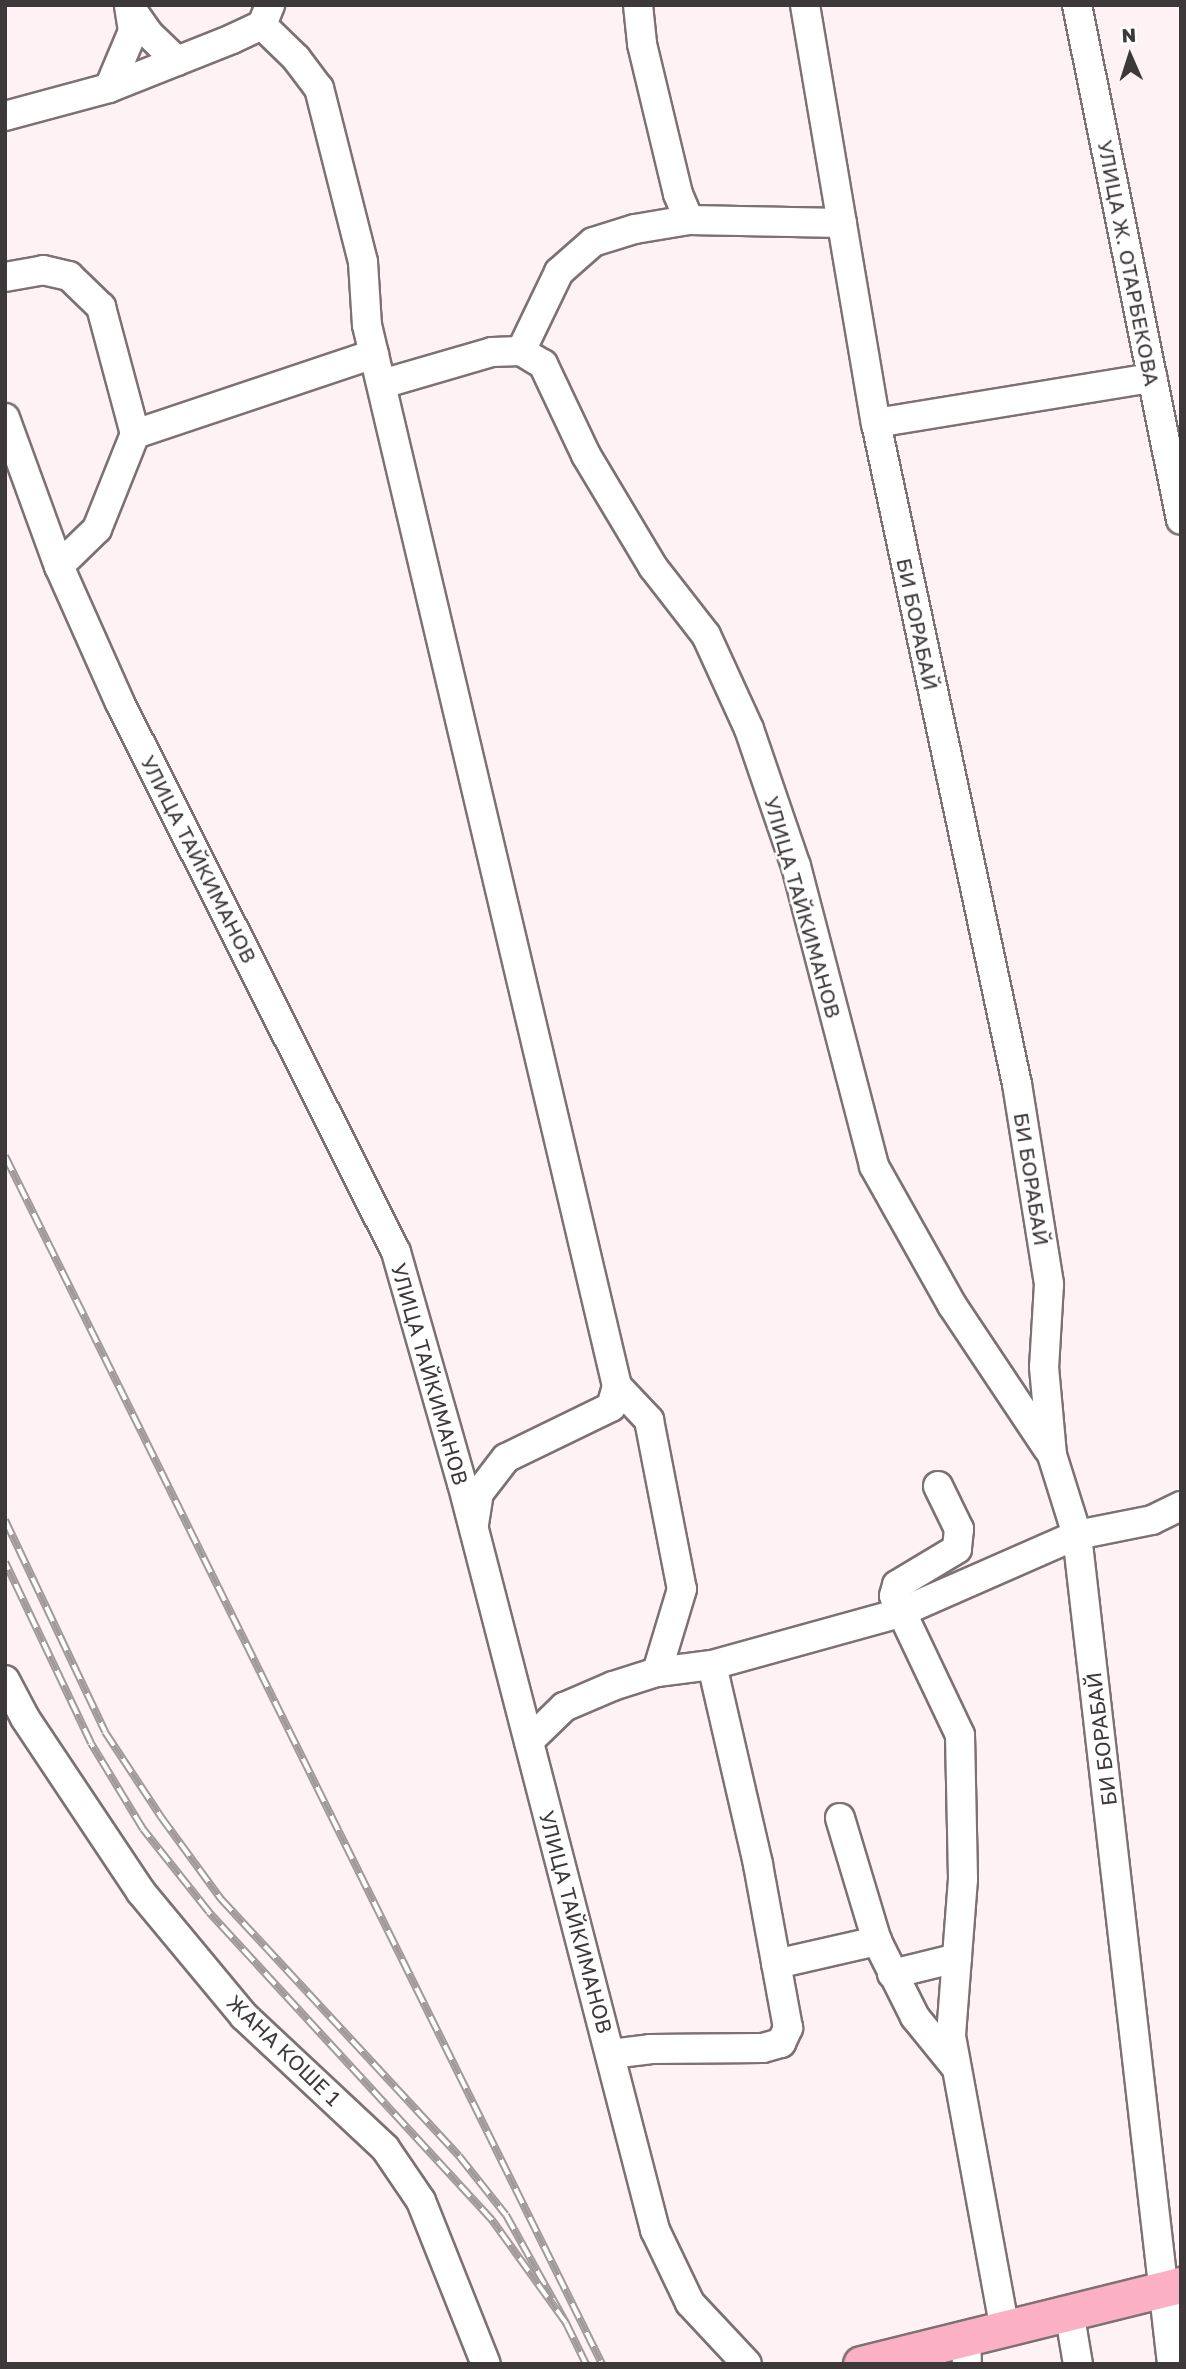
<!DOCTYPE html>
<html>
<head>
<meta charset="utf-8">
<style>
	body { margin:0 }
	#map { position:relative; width:1186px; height:2369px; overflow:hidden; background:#fef2f4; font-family:"Golos Text",sans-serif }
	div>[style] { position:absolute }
	.roads { filter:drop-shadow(2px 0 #7c7173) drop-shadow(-2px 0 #7c7173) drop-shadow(0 2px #7c7173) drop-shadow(0 -2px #7c7173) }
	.minor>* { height:28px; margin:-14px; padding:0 14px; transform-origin:14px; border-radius:14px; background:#fff }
	.major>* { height:35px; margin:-17.5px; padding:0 17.5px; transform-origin:17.5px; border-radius:17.5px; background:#fbb0c4 }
	.rail>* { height:8px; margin-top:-4px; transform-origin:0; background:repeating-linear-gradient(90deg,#fff 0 16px,#a1999a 0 32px); box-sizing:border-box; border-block:2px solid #a1999a }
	span { translate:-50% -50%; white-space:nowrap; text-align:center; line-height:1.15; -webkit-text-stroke:5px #fff; paint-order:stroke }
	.street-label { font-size:21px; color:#3d3839 }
	.frame { position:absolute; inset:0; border:7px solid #3d3839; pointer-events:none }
	.north { position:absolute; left:1095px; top:21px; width:70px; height:70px; -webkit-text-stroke:5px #fff; paint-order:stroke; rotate:357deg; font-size:19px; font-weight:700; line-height:28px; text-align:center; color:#3d3839 }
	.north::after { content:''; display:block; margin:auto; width:24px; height:32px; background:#3d3839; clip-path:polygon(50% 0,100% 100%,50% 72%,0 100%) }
</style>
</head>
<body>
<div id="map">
	<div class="roads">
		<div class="minor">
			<div style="left:638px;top:5px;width:39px;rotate:84deg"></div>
			<div style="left:642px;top:44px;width:154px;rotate:76.5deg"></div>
			<div style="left:678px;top:194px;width:28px;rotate:67deg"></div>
			<div style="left:805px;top:5px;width:424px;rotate:80.4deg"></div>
			<div style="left:876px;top:423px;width:676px;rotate:77.96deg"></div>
			<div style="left:1017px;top:1084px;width:203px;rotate:80.9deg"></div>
			<div style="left:1049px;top:1284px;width:83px;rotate:93.4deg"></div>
			<div style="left:1044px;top:1367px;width:88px;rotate:84.8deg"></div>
			<div style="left:1052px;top:1455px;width:84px;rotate:72.6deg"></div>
			<div style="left:1077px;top:1535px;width:834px;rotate:83.46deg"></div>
			<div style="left:1077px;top:5px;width:525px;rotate:78.58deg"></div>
			<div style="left:130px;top:7px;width:33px;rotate:55deg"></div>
			<div style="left:149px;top:34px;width:39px;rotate:44deg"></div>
			<div style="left:262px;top:25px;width:47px;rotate:44.1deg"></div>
			<div style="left:296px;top:58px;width:38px;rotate:53deg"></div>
			<div style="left:319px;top:88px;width:179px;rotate:75.8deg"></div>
			<div style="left:363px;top:262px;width:63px;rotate:86.4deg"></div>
			<div style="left:367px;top:325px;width:1090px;rotate:76.74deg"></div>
			<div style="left:617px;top:1386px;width:47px;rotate:46.7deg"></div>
			<div style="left:649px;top:1420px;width:172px;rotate:79deg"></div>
			<div style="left:682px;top:1589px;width:87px;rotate:106.8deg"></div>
			<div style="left:109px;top:88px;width:62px;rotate:-67.2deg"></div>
			<div style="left:133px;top:31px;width:26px;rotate:-99deg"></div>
			<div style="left:5px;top:116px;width:108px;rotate:-15.1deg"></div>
			<div style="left:109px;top:88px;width:132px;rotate:-21.7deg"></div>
			<div style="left:232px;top:39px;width:33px;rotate:-25deg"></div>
			<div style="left:262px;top:25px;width:22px;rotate:-68deg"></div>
			<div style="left:5px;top:277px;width:39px;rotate:-10deg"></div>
			<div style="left:43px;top:270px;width:27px;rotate:13deg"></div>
			<div style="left:69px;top:276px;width:45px;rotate:44.1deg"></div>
			<div style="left:101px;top:307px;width:131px;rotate:75deg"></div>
			<div style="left:521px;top:351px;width:88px;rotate:-64.3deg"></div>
			<div style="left:559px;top:272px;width:45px;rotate:-41.4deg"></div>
			<div style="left:593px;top:242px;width:44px;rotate:-17.2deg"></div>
			<div style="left:635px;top:229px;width:55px;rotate:-9.5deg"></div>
			<div style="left:689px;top:220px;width:153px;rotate:1.1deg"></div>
			<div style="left:382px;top:384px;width:115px;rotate:-16.2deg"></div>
			<div style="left:492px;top:352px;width:29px;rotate:-2deg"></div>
			<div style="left:521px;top:351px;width:26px;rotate:31deg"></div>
			<div style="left:543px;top:364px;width:101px;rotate:64.7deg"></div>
			<div style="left:586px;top:455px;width:131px;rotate:59.1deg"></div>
			<div style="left:653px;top:567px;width:86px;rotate:52.1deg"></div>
			<div style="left:706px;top:635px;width:103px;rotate:65.4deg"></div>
			<div style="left:749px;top:729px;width:145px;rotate:71.1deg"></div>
			<div style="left:796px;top:866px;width:310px;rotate:75.4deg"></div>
			<div style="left:874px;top:1166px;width:159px;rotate:60.7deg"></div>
			<div style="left:952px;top:1305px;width:173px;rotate:56.3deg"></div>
			<div style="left:5px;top:418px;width:158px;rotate:70deg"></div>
			<div style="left:59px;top:566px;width:150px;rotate:66deg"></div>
			<div style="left:120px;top:703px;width:614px;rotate:63.31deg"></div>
			<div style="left:396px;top:1252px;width:240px;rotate:74.1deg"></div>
			<div style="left:462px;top:1483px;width:772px;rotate:75.51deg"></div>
			<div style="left:655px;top:2230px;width:81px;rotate:64.4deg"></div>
			<div style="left:690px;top:2303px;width:83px;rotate:46.9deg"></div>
			<div style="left:876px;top:423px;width:280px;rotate:-9.3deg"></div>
			<div style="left:59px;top:566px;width:53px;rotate:-44.2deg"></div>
			<div style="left:97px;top:529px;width:102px;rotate:-68.2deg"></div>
			<div style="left:135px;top:434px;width:252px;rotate:-18.5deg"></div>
			<div style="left:938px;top:1486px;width:48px;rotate:64deg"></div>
			<div style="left:959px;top:1529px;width:20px;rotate:96deg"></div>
			<div style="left:957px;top:1549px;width:70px;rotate:149deg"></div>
			<div style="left:897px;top:1585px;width:11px;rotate:105deg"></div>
			<div style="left:894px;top:1596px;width:154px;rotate:64.6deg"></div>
			<div style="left:960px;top:1735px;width:144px;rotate:88.8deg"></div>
			<div style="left:963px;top:1879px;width:157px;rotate:94.4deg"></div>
			<div style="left:951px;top:2036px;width:295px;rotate:79.6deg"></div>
			<div style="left:474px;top:1524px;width:31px;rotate:-81deg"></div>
			<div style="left:479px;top:1493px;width:44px;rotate:-52.4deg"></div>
			<div style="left:506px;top:1458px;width:117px;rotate:-25.9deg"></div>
			<div style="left:611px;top:1407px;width:22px;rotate:-74deg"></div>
			<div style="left:5px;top:1680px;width:43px;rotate:62.2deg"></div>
			<div style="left:25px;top:1718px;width:209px;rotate:56.3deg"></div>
			<div style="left:141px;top:1892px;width:161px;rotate:50.3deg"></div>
			<div style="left:244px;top:2016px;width:193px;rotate:43.1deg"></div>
			<div style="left:385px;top:2148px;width:64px;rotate:55.8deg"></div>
			<div style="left:421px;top:2201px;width:175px;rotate:68.3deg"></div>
			<div style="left:529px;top:1741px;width:49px;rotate:-44.2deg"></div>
			<div style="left:564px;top:1707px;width:53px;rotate:-23.2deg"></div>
			<div style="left:613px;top:1686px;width:46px;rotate:-17.7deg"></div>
			<div style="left:657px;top:1672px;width:55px;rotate:-7.3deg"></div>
			<div style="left:712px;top:1665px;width:194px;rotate:-15.5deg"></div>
			<div style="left:899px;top:1613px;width:194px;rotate:-23.7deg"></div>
			<div style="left:1077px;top:1535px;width:76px;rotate:-11.3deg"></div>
			<div style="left:1152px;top:1520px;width:32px;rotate:-26deg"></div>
			<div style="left:840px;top:1818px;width:128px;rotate:73.3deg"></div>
			<div style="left:877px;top:1941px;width:85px;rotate:63.4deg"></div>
			<div style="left:915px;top:2017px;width:63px;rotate:50.8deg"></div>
			<div style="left:776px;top:1964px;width:104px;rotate:-12.8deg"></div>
			<div style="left:892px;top:1974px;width:67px;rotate:-13.8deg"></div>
			<div style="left:611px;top:2054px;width:39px;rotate:-7deg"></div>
			<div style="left:650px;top:2049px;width:113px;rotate:-0.5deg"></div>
			<div style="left:763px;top:2048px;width:19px;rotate:-16deg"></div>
			<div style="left:781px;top:2043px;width:17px;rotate:-65deg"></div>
			<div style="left:788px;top:2028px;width:167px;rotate:-100.4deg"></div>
			<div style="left:758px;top:1864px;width:204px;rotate:-103deg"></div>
			<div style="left:1069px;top:2311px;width:54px;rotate:80.4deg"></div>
			<div style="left:966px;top:2337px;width:27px;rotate:88deg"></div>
		</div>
		<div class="major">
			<div style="left:861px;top:2364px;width:330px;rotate:-13.9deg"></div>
		</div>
	</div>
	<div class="rail">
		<div style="left:5px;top:1156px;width:1347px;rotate:63.7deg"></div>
		<div style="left:5px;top:1520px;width:234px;rotate:64.7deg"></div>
		<div style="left:105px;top:1732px;width:102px;rotate:56.6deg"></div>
		<div style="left:161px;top:1817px;width:102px;rotate:53.8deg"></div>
		<div style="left:221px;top:1899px;width:350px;rotate:47.2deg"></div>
		<div style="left:459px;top:2156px;width:75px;rotate:51.5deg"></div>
		<div style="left:506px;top:2215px;width:124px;rotate:60.9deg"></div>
		<div style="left:566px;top:2323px;width:127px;rotate:-125.7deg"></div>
		<div style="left:492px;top:2220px;width:418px;rotate:-132.6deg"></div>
		<div style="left:209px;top:1912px;width:106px;rotate:-128.5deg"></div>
		<div style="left:143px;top:1829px;width:100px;rotate:-121.2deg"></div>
		<div style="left:91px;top:1743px;width:200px;rotate:-115.4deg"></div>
		<div style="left:566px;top:2323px;width:46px;rotate:64deg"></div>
	</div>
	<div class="street-label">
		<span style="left:1129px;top:263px;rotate:79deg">УЛИЦА Ж. ОТАРБЕКОВА</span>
		<span style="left:918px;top:624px;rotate:78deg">БИ БОРАБАЙ</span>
		<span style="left:199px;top:859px;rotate:63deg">УЛИЦА ТАЙКИМАНОВ</span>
		<span style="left:803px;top:907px;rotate:74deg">УЛИЦА ТАЙКИМАНОВ</span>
		<span style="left:1032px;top:1179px;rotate:81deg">БИ БОРАБАЙ</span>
		<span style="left:430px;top:1374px;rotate:74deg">УЛИЦА ТАЙКИМАНОВ</span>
		<span style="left:1101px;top:1739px;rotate:-97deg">БИ БОРАБАЙ</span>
		<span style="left:576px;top:1922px;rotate:75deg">УЛИЦА ТАЙКИМАНОВ</span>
		<span style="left:284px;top:2050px;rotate:44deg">ЖАНА КОШЕ 1</span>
	</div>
	<div class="frame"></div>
	<div class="north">N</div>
</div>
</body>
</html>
